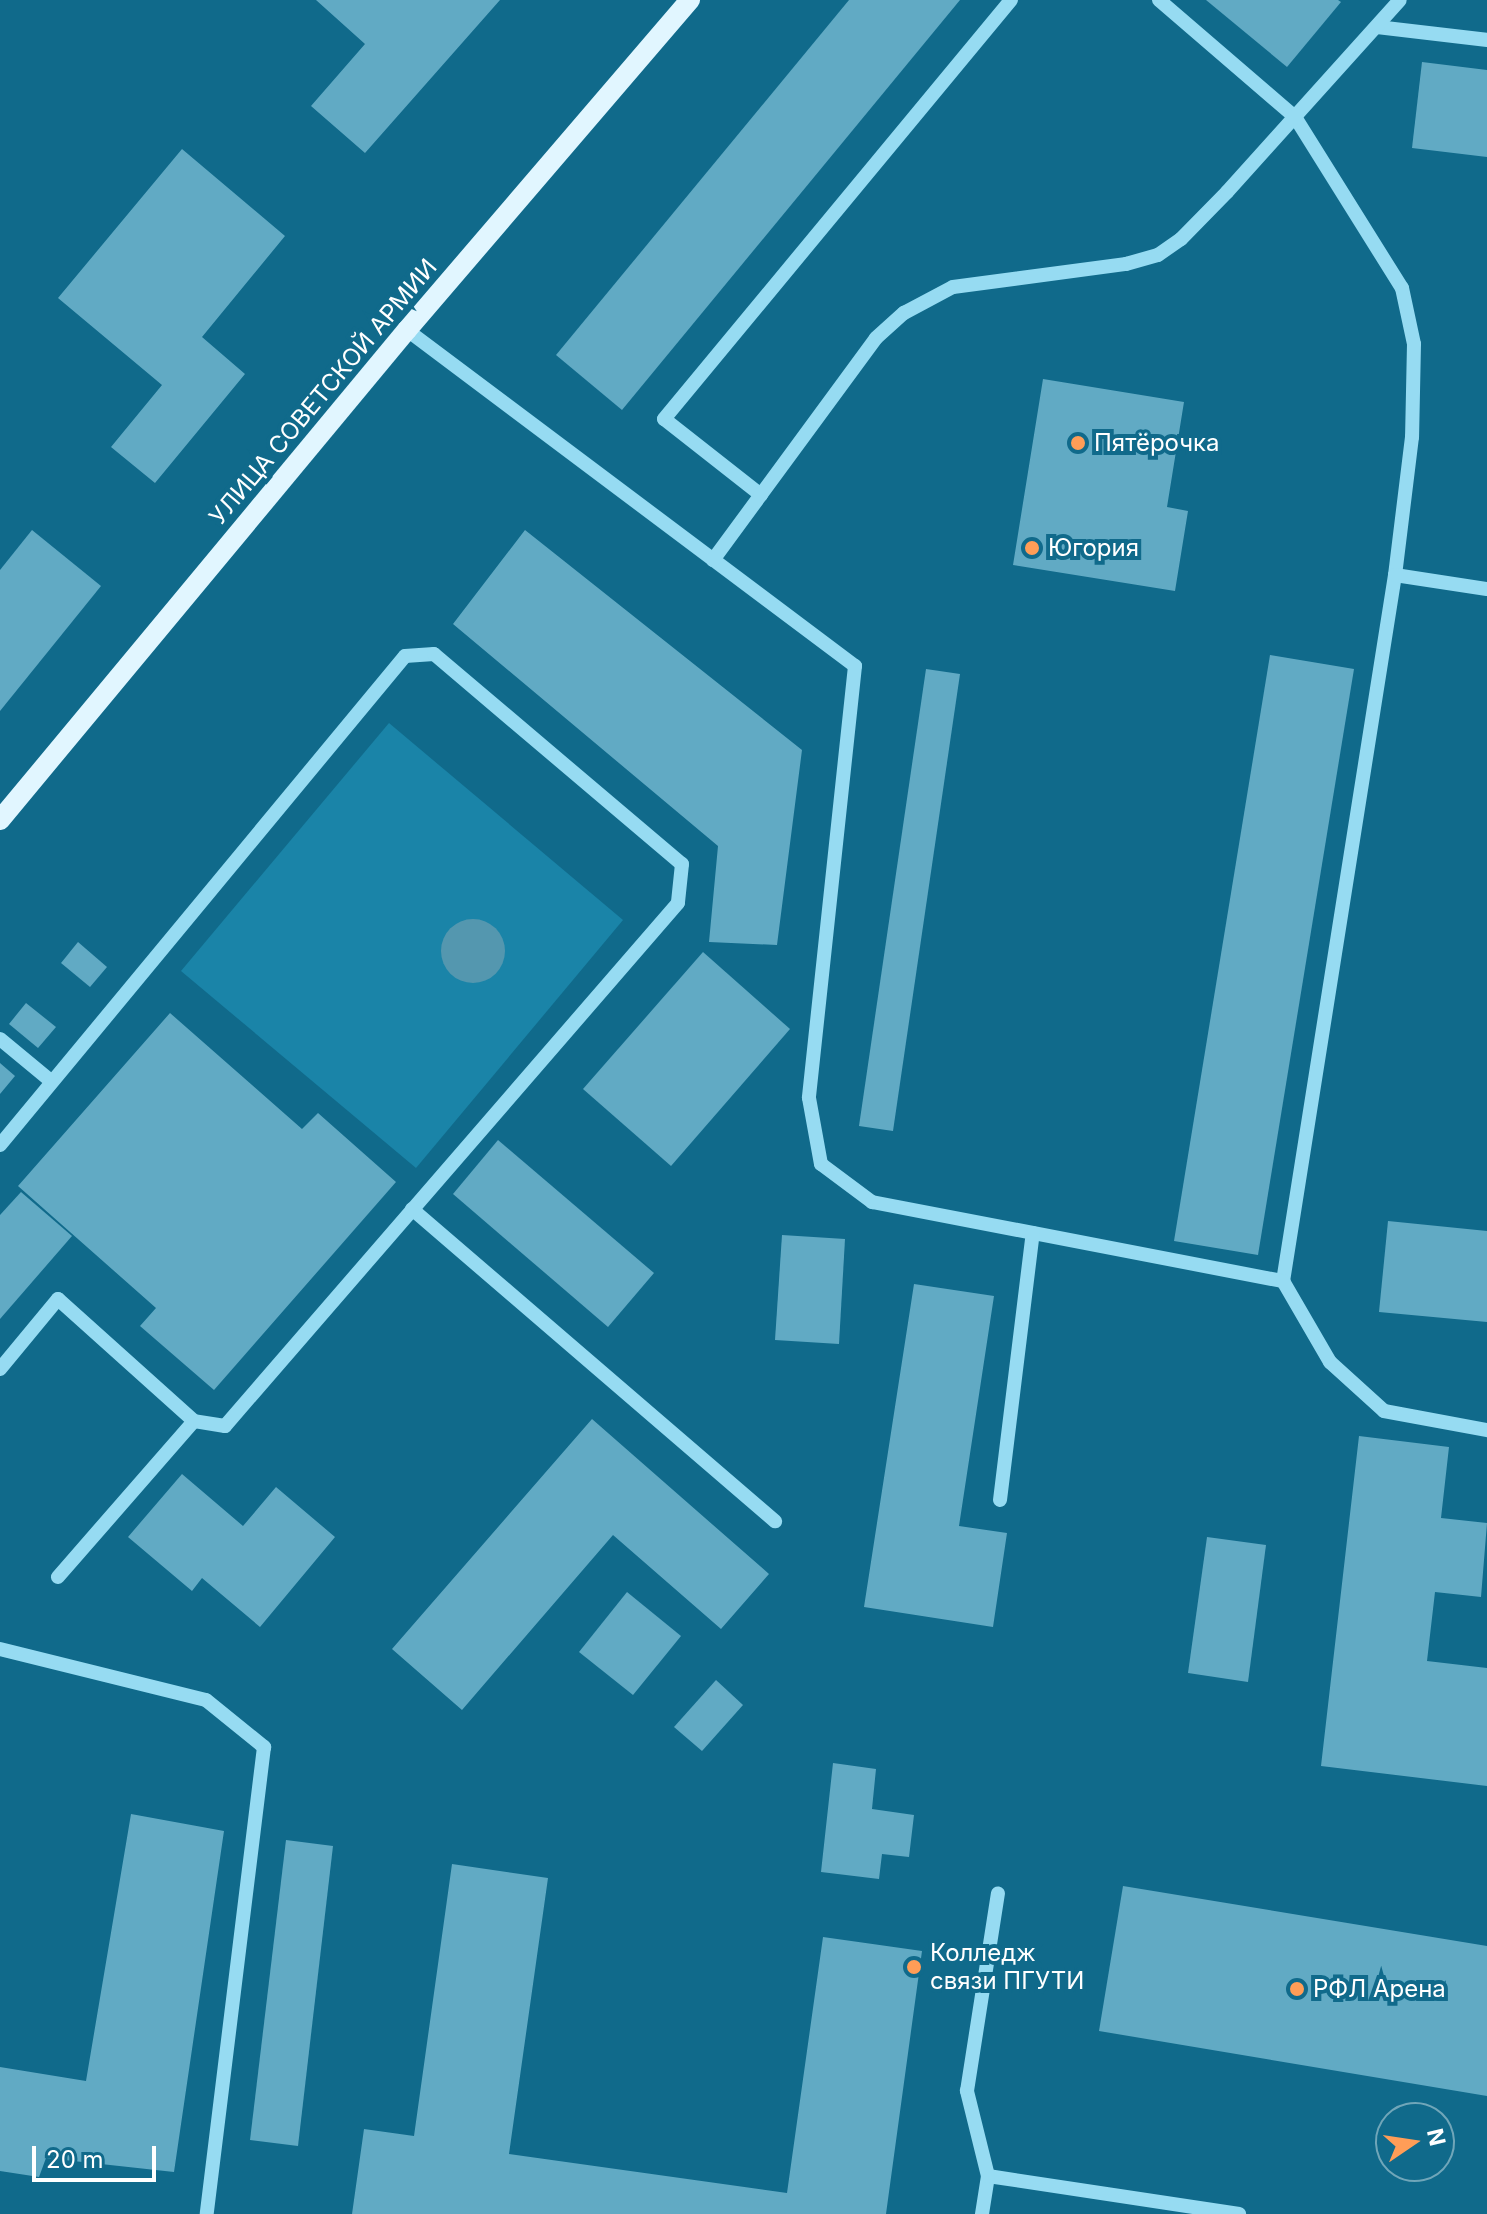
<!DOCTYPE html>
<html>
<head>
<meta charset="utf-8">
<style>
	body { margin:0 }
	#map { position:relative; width:1487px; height:2214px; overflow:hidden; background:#106a8b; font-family:Inter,sans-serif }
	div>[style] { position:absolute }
	.green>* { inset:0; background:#1a84a8 }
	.water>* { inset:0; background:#5497af }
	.round { border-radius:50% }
	.building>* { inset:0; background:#61aac4 }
	.minor>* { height:14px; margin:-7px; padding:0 7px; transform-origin:7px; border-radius:7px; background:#96dbf2 }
	.major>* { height:20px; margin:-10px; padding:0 10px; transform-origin:10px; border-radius:10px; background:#e1f6ff }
	.dots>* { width:22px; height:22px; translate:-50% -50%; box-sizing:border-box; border:4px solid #106a8b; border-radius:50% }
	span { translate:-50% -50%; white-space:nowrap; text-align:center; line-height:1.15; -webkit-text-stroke:8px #106a8b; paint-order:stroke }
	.street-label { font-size:24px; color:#fff }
	.poi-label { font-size:24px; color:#fff }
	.left { translate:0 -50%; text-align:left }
	.north { position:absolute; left:1375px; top:2102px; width:80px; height:80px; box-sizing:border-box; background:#106a8b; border:2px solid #70a6b9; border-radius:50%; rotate:77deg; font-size:22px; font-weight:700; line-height:32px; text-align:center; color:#fff }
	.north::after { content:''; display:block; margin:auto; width:28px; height:36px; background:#ff9d57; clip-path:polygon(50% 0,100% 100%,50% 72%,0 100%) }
	.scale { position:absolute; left:32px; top:2146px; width:124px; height:36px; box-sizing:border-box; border:4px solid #fff; border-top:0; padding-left:10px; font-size:24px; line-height:28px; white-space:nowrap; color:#fff; -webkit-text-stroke:6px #106a8b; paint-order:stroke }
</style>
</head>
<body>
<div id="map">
	<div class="green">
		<div style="clip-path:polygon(389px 723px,623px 920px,416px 1168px,181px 971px)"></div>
	</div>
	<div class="water">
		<div class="round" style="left:441px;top:919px;width:64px;height:64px"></div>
	</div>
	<div class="building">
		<div style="clip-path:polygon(316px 0,500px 0,365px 153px,311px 106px,365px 44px)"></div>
		<div style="clip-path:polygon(849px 0,960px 0,622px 410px,556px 355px)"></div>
		<div style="clip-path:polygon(1206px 0,1338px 0,1341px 2px,1287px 67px)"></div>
		<div style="clip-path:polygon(1422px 62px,1487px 70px,1487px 157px,1412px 148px)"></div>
		<div style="clip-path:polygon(182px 149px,285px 236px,202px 337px,245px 374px,155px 483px,111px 447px,162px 385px,58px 298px)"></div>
		<div style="clip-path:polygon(1043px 379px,1184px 402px,1167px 507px,1188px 511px,1175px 591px,1013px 565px)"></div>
		<div style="clip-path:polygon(32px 530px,101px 586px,0 711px,0 570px)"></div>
		<div style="clip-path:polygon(525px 530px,802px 750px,777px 945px,709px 942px,718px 846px,453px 624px)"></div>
		<div style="clip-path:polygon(1270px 655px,1354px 669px,1258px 1255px,1174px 1241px)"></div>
		<div style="clip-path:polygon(926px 669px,960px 674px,893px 1131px,859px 1126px)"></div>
		<div style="clip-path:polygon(78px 942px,107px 967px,90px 987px,61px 963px)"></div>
		<div style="clip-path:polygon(703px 952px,790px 1029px,671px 1166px,583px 1089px)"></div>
		<div style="clip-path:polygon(26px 1003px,56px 1027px,38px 1048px,9px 1024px)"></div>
		<div style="clip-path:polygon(170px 1013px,302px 1129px,318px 1113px,396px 1182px,214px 1390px,140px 1326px,156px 1308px,18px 1186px)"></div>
		<div style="clip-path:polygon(0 1063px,15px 1076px,0 1094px)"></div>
		<div style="clip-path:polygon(498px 1140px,654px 1273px,608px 1327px,453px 1194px)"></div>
		<div style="clip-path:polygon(21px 1192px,72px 1236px,0 1319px,0 1215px)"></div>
		<div style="clip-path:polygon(1388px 1221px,1487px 1231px,1487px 1322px,1379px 1312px)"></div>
		<div style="clip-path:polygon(782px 1235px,845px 1239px,839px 1344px,775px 1340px)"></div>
		<div style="clip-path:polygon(914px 1284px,994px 1296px,959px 1526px,1007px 1533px,993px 1627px,864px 1607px)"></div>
		<div style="clip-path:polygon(592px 1419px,769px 1574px,721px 1629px,613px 1535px,462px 1710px,392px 1649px)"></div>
		<div style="clip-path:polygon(1359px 1436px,1449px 1447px,1441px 1518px,1487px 1523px,1481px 1597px,1435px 1592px,1427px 1661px,1487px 1668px,1487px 1786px,1321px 1766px)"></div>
		<div style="clip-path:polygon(182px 1474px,243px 1526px,276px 1487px,335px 1537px,260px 1627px,202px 1578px,192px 1591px,128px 1537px)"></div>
		<div style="clip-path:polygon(1207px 1537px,1266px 1545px,1248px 1682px,1188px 1673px)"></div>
		<div style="clip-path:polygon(627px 1592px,681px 1636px,633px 1695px,579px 1652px)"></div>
		<div style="clip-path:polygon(716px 1680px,743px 1705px,702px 1751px,674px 1727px)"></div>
		<div style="clip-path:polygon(833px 1763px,876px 1769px,872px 1809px,914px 1815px,909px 1857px,882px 1854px,879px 1879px,821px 1872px)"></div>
		<div style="clip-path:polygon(131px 1814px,224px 1831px,174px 2172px,46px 2158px,39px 2177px,0 2171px,0 2067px,86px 2081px)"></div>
		<div style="clip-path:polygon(286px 1840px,333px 1846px,298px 2146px,250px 2140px)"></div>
		<div style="clip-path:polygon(452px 1864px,548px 1878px,509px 2154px,787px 2193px,823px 1937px,922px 1951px,886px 2214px,352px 2214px,364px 2129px,414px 2136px)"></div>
		<div style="clip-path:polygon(1123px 1886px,1487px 1946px,1487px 2096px,1099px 2031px)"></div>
	</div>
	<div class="minor">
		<div style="left:1159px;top:0;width:179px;rotate:40.7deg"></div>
		<div style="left:1295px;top:117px;width:202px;rotate:58deg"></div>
		<div style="left:1402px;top:288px;width:57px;rotate:77.9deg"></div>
		<div style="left:1414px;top:344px;width:93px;rotate:91.2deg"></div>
		<div style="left:1412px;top:437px;width:139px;rotate:97deg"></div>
		<div style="left:1395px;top:575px;width:715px;rotate:99.01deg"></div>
		<div style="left:1377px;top:27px;width:111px;rotate:6.7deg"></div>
		<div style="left:407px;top:330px;width:560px;rotate:36.87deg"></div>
		<div style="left:855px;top:666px;width:434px;rotate:96.1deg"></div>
		<div style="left:809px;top:1098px;width:67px;rotate:79.7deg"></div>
		<div style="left:821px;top:1164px;width:64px;rotate:36.7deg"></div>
		<div style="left:872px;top:1202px;width:419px;rotate:10.9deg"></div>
		<div style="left:1283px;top:1281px;width:94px;rotate:59.9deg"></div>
		<div style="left:1330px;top:1362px;width:73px;rotate:42.2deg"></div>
		<div style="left:1384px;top:1411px;width:105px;rotate:10.5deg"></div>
		<div style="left:761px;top:495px;width:123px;rotate:-141.9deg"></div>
		<div style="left:664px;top:419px;width:544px;rotate:-50.37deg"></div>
		<div style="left:713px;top:560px;width:275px;rotate:-53.7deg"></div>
		<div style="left:876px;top:338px;width:38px;rotate:-42deg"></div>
		<div style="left:904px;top:313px;width:55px;rotate:-28deg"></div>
		<div style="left:953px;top:287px;width:175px;rotate:-7.6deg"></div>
		<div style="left:1126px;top:264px;width:33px;rotate:-16deg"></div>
		<div style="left:1158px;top:255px;width:28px;rotate:-35deg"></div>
		<div style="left:1181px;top:239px;width:66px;rotate:-45.6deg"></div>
		<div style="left:1227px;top:192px;width:258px;rotate:-48deg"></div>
		<div style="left:1395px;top:575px;width:93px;rotate:8.7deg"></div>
		<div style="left:0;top:1039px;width:67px;rotate:39.6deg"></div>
		<div style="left:0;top:1145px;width:635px;rotate:-50.37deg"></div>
		<div style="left:405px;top:656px;width:29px;rotate:-4deg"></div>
		<div style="left:434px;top:654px;width:325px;rotate:40.3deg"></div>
		<div style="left:682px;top:864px;width:39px;rotate:96deg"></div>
		<div style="left:678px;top:903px;width:692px;rotate:130.9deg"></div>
		<div style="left:225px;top:1426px;width:31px;rotate:-171deg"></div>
		<div style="left:412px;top:1209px;width:479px;rotate:40.7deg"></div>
		<div style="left:0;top:1369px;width:91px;rotate:-50.4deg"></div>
		<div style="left:58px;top:1299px;width:183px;rotate:41.9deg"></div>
		<div style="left:194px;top:1421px;width:207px;rotate:131.1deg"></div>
		<div style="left:1000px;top:1500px;width:269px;rotate:-83deg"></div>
		<div style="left:0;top:1649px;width:212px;rotate:13.9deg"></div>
		<div style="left:206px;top:1700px;width:75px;rotate:39deg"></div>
		<div style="left:264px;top:1747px;width:470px;rotate:97deg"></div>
		<div style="left:988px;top:2176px;width:254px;rotate:8.6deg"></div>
		<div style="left:982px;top:2214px;width:38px;rotate:-81deg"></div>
		<div style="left:988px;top:2176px;width:88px;rotate:-103.9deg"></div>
		<div style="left:967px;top:2091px;width:200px;rotate:-81.1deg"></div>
	</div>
	<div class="major">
		<div style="left:0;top:820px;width:637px;rotate:-50.29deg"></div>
		<div style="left:407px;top:330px;width:435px;rotate:-49.4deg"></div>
	</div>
	<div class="dots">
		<div style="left:1078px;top:443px;background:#ff9d57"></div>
		<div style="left:1032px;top:548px;background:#ff9d57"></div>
		<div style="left:914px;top:1967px;background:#ff9d57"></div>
		<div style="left:1297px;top:1989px;background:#ff9d57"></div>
	</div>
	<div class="street-label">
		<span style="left:323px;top:392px;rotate:-50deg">УЛИЦА СОВЕТСКОЙ АРМИИ</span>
	</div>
	<div class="poi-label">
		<span class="left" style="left:1094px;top:443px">Пятёрочка</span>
		<span class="left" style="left:1048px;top:548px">Югория</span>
		<span class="left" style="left:930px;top:1967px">Колледж<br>связи ПГУТИ</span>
		<span class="left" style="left:1313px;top:1989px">РФЛ Арена</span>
	</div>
	<div class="north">N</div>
	<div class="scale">20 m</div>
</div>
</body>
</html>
